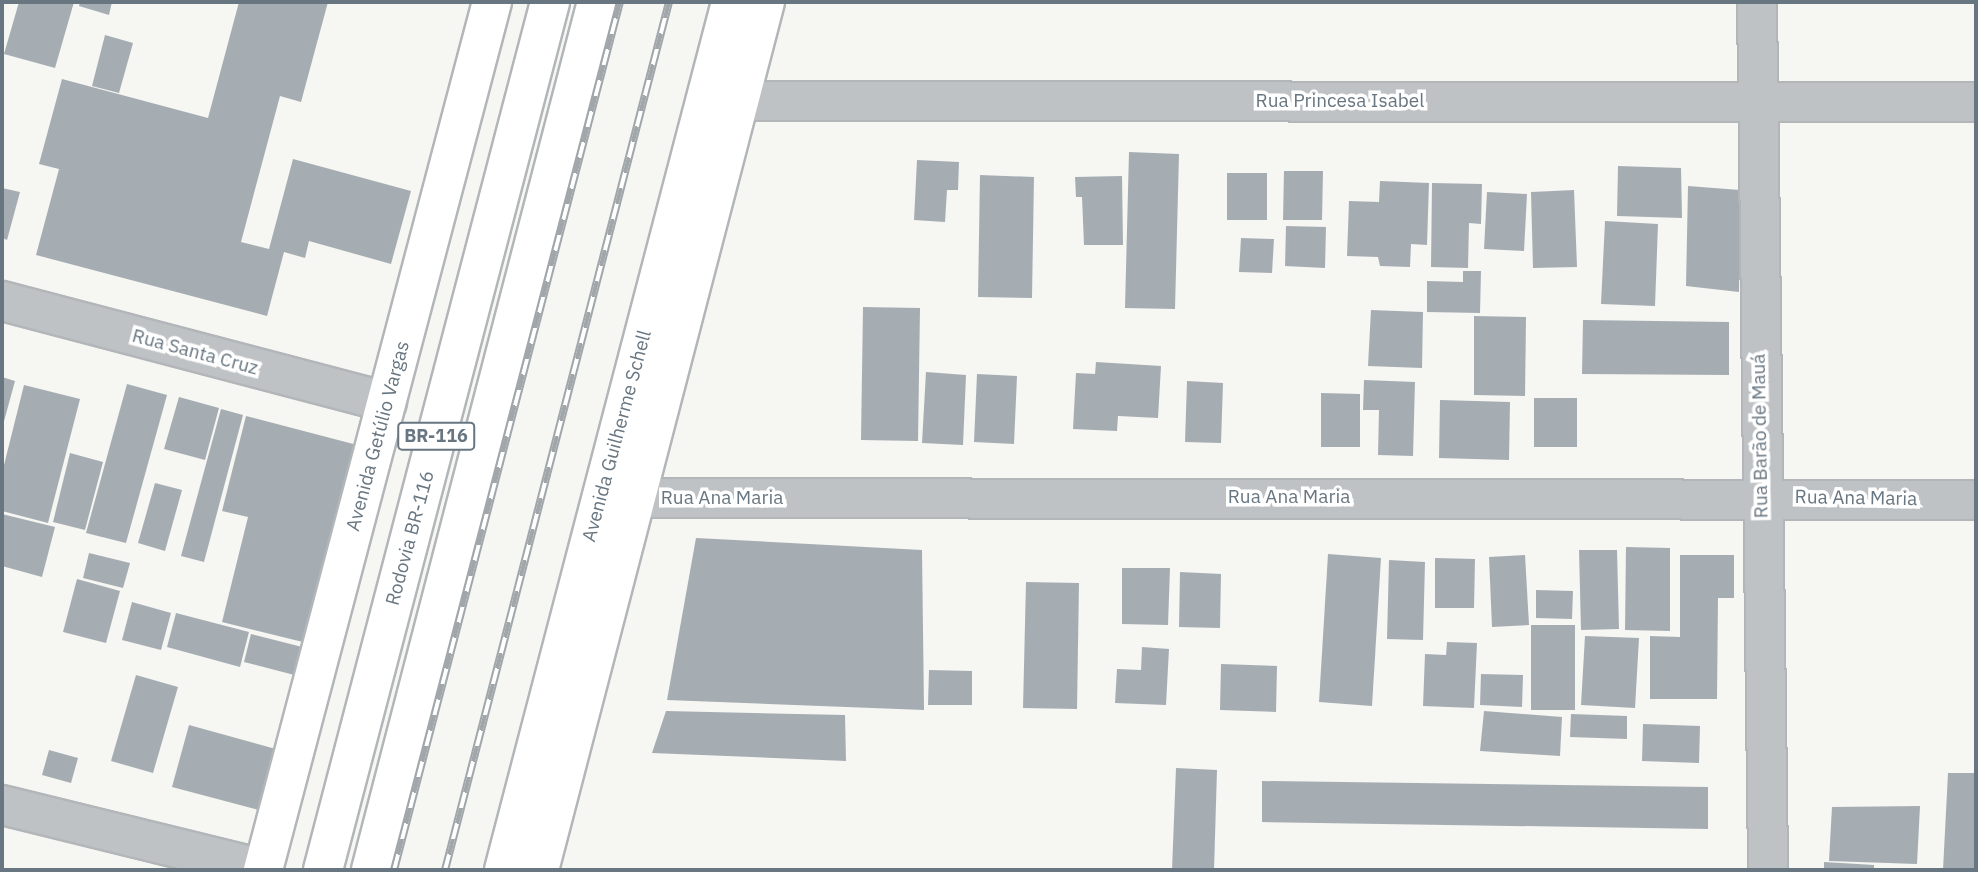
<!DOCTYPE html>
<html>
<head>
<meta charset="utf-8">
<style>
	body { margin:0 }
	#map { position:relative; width:1978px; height:872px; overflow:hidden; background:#f6f6f3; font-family:"IBM Plex Sans",sans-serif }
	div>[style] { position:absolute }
	.building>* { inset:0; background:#a6adb2 }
	.roads { filter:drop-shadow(2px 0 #b2b6b9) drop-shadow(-2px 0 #b2b6b9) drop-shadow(0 2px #b2b6b9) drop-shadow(0 -2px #b2b6b9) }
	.minor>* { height:38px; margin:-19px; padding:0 19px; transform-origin:19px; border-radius:19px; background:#bec2c5 }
	.major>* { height:38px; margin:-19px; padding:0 19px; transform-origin:19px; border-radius:19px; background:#fff }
	.highway>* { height:38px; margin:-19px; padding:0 19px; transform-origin:19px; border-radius:19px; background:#fff }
	.rail>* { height:8px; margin-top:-4px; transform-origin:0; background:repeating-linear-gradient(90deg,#fff 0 16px,#a0a6aa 0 32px); box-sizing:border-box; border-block:2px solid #a0a6aa }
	span { translate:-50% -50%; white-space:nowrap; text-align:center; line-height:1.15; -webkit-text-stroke:7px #fff; paint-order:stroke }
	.shield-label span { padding:2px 5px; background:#fff; border:2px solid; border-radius:5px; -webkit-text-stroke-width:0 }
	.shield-label { font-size:18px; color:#687681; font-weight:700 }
	.street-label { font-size:19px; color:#687681 }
	.frame { position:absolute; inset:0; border:4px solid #687681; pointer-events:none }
</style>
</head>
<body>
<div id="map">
	<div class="building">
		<div style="clip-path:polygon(19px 2px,74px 2px,55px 68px,4px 54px)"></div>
		<div style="clip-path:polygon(80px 2px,112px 2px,109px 15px,79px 6px)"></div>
		<div style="clip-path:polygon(239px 2px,328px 2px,301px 102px,280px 96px,241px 242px,269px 249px,293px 159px,411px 191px,391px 264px,309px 241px,305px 258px,284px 252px,267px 316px,36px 255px,59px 169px,39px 164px,62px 79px,208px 118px)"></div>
		<div style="clip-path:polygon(105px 35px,133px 43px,119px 93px,92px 86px)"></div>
		<div style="clip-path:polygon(1129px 152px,1179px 154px,1175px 309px,1125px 308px)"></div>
		<div style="clip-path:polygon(917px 160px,959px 162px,958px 190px,947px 190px,945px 222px,914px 220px)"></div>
		<div style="clip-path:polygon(1618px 166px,1681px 168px,1682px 218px,1617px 216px)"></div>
		<div style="clip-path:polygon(1284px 171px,1323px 171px,1322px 220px,1283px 220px)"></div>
		<div style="clip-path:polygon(1227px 173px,1267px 173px,1267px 220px,1227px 220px)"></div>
		<div style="clip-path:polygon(980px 175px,1034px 177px,1032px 298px,978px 297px)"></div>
		<div style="clip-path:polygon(1122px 176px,1123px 245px,1084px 245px,1082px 197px,1076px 197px,1075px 177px)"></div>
		<div style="clip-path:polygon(1380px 181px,1429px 183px,1427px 245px,1411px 244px,1410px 267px,1380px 266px,1378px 257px,1347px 256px,1349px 201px,1379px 202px)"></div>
		<div style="clip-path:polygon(1432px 183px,1482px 184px,1481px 224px,1469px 223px,1468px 268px,1431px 267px)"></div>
		<div style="clip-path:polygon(1688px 186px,1740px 190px,1739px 292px,1686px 286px)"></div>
		<div style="clip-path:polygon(2px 188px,20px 192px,7px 240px,2px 238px)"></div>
		<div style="clip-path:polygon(1574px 190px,1577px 267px,1533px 268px,1531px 192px)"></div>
		<div style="clip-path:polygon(1487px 192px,1527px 194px,1524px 251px,1484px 249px)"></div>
		<div style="clip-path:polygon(1605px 221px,1658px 224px,1655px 306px,1601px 304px)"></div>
		<div style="clip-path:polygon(1286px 226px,1326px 227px,1325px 268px,1285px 266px)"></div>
		<div style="clip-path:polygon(1241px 238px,1274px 239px,1272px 273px,1239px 272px)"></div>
		<div style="clip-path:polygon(1463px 271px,1481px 271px,1480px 313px,1427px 312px,1427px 281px,1463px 282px)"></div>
		<div style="clip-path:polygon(863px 307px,920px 308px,918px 441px,861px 440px)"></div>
		<div style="clip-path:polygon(1371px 310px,1423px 312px,1422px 368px,1368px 366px)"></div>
		<div style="clip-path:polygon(1474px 316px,1526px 317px,1525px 396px,1474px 395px)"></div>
		<div style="clip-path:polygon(1583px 320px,1729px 322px,1729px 375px,1582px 374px)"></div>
		<div style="clip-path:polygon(1096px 362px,1161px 366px,1158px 418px,1118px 416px,1117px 431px,1073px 429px,1076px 373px,1095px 374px)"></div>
		<div style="clip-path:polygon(926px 372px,966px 375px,963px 445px,922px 443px)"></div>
		<div style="clip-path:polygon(977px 374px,1017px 376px,1014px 444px,974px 442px)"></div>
		<div style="clip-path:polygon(2px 377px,15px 381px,3px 425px,2px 425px)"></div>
		<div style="clip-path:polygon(1364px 380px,1415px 382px,1413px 456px,1378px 455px,1379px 410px,1363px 410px)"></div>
		<div style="clip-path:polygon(1187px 381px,1223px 383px,1221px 443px,1185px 442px)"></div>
		<div style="clip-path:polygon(127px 384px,167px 395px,126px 543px,86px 533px)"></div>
		<div style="clip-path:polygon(24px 385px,80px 399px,48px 523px,2px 511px,2px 473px)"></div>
		<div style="clip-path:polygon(1321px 393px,1360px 394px,1360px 447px,1321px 447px)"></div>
		<div style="clip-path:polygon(179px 397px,219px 408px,205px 460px,164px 449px)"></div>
		<div style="clip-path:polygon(1534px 398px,1577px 398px,1577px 447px,1534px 447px)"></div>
		<div style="clip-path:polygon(1440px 400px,1510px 402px,1509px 460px,1439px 458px)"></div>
		<div style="clip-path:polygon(221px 409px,243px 415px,204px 562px,181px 556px)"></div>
		<div style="clip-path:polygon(246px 416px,361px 446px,311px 644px,222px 622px,248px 517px,222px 511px)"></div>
		<div style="clip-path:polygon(70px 453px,103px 462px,85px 530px,53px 522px)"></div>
		<div style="clip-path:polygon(155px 483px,182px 490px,165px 551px,138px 543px)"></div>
		<div style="clip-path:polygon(2px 514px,55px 527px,42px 577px,2px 566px)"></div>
		<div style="clip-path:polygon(696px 538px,922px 550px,924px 710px,667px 700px)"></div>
		<div style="clip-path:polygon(1626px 547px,1670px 548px,1670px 631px,1625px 630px)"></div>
		<div style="clip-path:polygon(1579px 550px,1617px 550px,1619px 629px,1581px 630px)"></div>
		<div style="clip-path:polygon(89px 553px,130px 563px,123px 588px,83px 578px)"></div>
		<div style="clip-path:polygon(1328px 554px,1381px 558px,1372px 706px,1319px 702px)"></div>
		<div style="clip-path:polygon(1525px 555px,1529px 625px,1492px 627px,1489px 557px)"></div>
		<div style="clip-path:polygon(1680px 555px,1734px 555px,1734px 598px,1718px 598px,1717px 699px,1650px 699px,1650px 636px,1680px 637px)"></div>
		<div style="clip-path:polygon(1435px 558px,1475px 559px,1474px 608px,1435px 608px)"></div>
		<div style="clip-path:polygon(1389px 560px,1425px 562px,1423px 640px,1387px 639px)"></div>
		<div style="clip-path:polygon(1122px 568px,1170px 568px,1168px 625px,1122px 624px)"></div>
		<div style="clip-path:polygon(1180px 572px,1221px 574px,1220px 628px,1179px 627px)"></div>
		<div style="clip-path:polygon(77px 579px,120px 591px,106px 643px,63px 632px)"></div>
		<div style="clip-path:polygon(1026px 582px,1079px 583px,1077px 709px,1023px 708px)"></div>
		<div style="clip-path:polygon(1536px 590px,1573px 591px,1572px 619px,1536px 618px)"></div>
		<div style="clip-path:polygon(132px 602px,171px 613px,161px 650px,122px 640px)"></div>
		<div style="clip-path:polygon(176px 613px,249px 632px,240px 667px,167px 647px)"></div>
		<div style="clip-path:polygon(1531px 625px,1575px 625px,1575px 710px,1531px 710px)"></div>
		<div style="clip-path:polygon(251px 634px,310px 649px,302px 677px,244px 662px)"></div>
		<div style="clip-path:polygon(1585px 636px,1639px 638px,1635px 708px,1581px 705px)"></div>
		<div style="clip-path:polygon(1447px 642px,1477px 643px,1474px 708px,1423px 706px,1425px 654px,1446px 655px)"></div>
		<div style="clip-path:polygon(1142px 647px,1169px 649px,1166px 705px,1115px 703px,1117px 669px,1141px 670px)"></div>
		<div style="clip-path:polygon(1221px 664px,1277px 666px,1276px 712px,1220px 710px)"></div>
		<div style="clip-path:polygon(929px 670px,972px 671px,972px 705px,928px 705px)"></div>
		<div style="clip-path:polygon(1481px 674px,1523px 675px,1522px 707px,1480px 705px)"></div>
		<div style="clip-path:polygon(136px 675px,178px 687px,153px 773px,111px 761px)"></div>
		<div style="clip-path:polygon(666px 711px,845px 715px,846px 761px,652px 753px)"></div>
		<div style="clip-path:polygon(1484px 711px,1562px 717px,1560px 756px,1480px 751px)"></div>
		<div style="clip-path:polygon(1571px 714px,1627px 716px,1627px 739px,1570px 737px)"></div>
		<div style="clip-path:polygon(1643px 724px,1700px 726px,1699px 763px,1642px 761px)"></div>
		<div style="clip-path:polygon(189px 725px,283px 751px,266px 812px,172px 787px)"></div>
		<div style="clip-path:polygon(49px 750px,78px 758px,71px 783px,42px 775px)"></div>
		<div style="clip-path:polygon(1176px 768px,1217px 770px,1214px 870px,1172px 870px)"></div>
		<div style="clip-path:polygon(1948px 773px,1976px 773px,1976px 870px,1943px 870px)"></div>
		<div style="clip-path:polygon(1262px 781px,1708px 787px,1708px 829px,1262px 822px)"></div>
		<div style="clip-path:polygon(1920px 806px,1917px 864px,1829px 861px,1832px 807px)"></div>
		<div style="clip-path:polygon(1824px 862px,1874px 865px,1874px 870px,1824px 870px)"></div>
	</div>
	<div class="roads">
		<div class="minor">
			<div style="left:1757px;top:2px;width:868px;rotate:89.27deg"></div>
			<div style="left:707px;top:101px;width:1269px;rotate:0.05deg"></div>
			<div style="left:2px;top:301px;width:398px;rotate:14.7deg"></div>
			<div style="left:603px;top:498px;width:1373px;rotate:0.08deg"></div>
			<div style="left:2px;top:805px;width:269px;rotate:13.8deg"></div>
		</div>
		<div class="major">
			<div style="left:263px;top:870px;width:898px;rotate:-75.22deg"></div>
			<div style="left:504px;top:870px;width:897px;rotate:-75.34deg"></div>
			<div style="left:539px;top:870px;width:897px;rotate:-75.41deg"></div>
		</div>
		<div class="highway">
			<div style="left:323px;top:870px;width:897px;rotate:-75.34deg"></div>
			<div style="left:371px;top:870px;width:897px;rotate:-75.41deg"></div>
		</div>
	</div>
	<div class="rail">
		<div style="left:394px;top:870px;width:897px;rotate:-75.41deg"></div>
		<div style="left:445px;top:870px;width:896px;rotate:-75.53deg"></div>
	</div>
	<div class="shield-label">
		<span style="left:436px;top:436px">BR-116</span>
	</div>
	<div class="street-label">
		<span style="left:1340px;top:101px">Rua Princesa Isabel</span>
		<span style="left:195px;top:352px;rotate:15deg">Rua Santa Cruz</span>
		<span style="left:378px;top:436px;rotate:-75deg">Avenida Getúlio Vargas</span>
		<span style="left:617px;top:436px;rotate:-75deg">Avenida Guilherme Schell</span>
		<span style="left:1760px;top:436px;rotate:-91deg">Rua Barão de Mauá</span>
		<span style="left:1289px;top:497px">Rua Ana Maria</span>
		<span style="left:722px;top:498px">Rua Ana Maria</span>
		<span style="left:1856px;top:498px;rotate:1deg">Rua Ana Maria</span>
		<span style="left:410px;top:538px;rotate:-75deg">Rodovia BR-116</span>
	</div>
	<div class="frame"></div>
</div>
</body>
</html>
